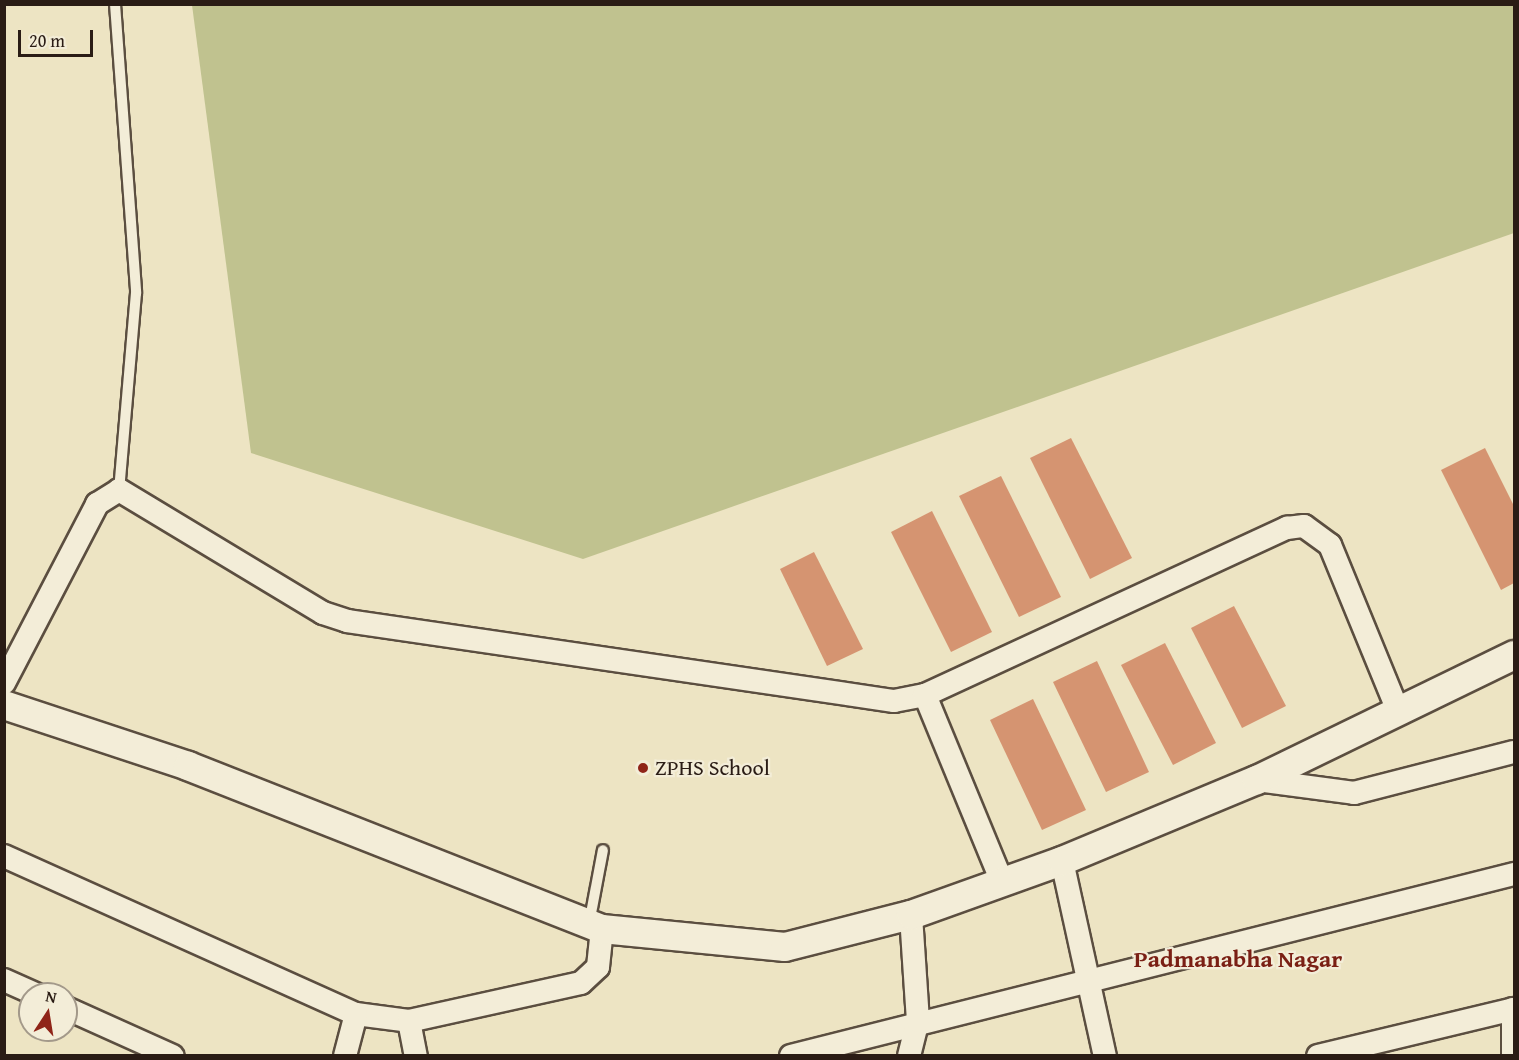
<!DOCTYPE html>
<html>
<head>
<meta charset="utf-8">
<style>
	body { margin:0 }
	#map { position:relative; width:1519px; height:1060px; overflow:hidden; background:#ede4c3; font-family:"Gentium Book Plus",serif }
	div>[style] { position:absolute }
	.green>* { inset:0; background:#c0c28f }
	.building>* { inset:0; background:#d59471 }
	.roads { filter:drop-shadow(2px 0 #5b4e40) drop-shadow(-2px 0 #5b4e40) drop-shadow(0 2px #5b4e40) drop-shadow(0 -2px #5b4e40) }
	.service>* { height:10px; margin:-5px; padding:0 5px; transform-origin:5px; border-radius:5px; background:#f3edd8 }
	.minor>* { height:22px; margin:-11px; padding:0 11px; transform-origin:11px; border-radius:11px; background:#f3edd8 }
	.tertiary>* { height:28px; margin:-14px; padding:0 14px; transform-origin:14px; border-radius:14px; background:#f3edd8 }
	.dots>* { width:16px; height:16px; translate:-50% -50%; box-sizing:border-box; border:3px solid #f3edd8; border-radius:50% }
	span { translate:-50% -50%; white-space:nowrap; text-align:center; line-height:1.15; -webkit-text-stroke:4.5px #f3edd8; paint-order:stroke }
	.poi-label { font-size:22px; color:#2a1c15 }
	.left { translate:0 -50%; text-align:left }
	.neighbourhood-label { font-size:24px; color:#7a1f14; font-weight:700 }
	.frame { position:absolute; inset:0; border:6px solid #2a1c15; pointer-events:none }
	.north { position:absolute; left:18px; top:982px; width:60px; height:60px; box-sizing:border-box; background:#f3edd8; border:2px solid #a3998a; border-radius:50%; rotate:12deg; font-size:16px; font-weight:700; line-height:24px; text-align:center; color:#2a1c15 }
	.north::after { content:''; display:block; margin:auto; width:21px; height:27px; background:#8f2418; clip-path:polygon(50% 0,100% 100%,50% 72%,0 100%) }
	.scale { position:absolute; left:18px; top:30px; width:75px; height:27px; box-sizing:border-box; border:3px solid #2a1c15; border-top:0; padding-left:8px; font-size:18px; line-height:21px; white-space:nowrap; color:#2a1c15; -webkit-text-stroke:4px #f3edd8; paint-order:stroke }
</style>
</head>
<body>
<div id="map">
	<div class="green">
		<div style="clip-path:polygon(192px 5px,1514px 5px,1514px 233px,583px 559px,251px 453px)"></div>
	</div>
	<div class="building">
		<div style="clip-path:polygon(1071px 438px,1132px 558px,1090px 579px,1030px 458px)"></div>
		<div style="clip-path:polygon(1485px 448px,1514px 506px,1514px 583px,1501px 590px,1441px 470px)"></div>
		<div style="clip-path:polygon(1001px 476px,1061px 597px,1019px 617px,959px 496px)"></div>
		<div style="clip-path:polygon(932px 511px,992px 632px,951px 652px,891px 532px)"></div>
		<div style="clip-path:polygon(814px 552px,863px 649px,827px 666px,780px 569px)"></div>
		<div style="clip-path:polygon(1234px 606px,1286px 706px,1242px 728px,1191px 628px)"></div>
		<div style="clip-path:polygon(1165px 643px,1216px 743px,1173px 765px,1121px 665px)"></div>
		<div style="clip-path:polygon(1097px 661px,1149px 772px,1106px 792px,1053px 682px)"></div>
		<div style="clip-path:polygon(1033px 699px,1086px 810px,1042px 830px,990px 720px)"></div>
	</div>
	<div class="roads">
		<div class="service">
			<div style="left:115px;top:4px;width:290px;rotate:85.8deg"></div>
			<div style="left:136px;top:293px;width:198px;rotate:94.9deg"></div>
			<div style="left:589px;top:924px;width:75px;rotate:-79.3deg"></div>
		</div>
		<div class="minor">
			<div style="left:4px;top:683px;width:202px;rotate:-62.5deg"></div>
			<div style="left:97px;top:504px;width:26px;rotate:-32deg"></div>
			<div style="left:119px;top:490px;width:238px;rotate:31.1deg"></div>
			<div style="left:323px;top:613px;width:25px;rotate:18deg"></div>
			<div style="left:347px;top:621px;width:553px;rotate:8.32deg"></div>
			<div style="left:894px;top:701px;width:32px;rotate:-11deg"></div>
			<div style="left:925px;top:695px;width:204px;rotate:67.6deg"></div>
			<div style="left:925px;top:695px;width:399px;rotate:-24.8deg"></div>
			<div style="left:1287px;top:528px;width:17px;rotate:-7deg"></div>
			<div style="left:1304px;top:526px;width:32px;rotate:36deg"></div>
			<div style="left:1330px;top:545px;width:179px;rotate:67.7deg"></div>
			<div style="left:1257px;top:780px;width:98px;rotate:7.6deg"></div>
			<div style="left:1354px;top:793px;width:165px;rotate:-14.4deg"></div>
			<div style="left:4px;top:856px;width:386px;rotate:24.2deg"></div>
			<div style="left:356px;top:1014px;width:53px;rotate:7.5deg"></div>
			<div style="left:409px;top:1021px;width:176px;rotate:-12.5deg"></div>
			<div style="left:581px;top:983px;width:23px;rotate:-43deg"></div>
			<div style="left:598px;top:967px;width:38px;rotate:-84deg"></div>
			<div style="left:1062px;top:861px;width:200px;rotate:77.6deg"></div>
			<div style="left:4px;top:980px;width:35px;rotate:24deg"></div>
			<div style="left:66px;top:1008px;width:117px;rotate:24.2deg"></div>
			<div style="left:1513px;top:1009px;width:47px;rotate:90deg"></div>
			<div style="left:409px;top:1021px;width:36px;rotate:79deg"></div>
			<div style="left:345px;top:1056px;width:43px;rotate:-75.3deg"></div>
			<div style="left:791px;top:1056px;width:746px;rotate:-14.13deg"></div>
			<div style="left:909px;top:1056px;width:36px;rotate:-76deg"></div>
			<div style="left:918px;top:1021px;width:106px;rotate:-93.8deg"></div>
			<div style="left:1318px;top:1056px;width:202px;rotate:-13.5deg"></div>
		</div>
		<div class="tertiary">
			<div style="left:4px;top:705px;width:194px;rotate:18.3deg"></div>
			<div style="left:188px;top:766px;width:445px;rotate:21.5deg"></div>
			<div style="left:602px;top:929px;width:184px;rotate:5.6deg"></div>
			<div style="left:785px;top:947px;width:130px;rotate:-14.3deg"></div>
			<div style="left:911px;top:915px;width:160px;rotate:-19.7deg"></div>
			<div style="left:1062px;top:861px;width:211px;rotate:-22.6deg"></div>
			<div style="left:1257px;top:780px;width:286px;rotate:-25.9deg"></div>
		</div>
	</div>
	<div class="dots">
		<div style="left:643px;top:768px;background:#8f2418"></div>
	</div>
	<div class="poi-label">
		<span class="left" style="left:655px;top:768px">ZPHS School</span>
	</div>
	<div class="neighbourhood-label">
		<span style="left:1238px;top:959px">Padmanabha Nagar</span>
	</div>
	<div class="frame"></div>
	<div class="north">N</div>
	<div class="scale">20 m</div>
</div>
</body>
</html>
